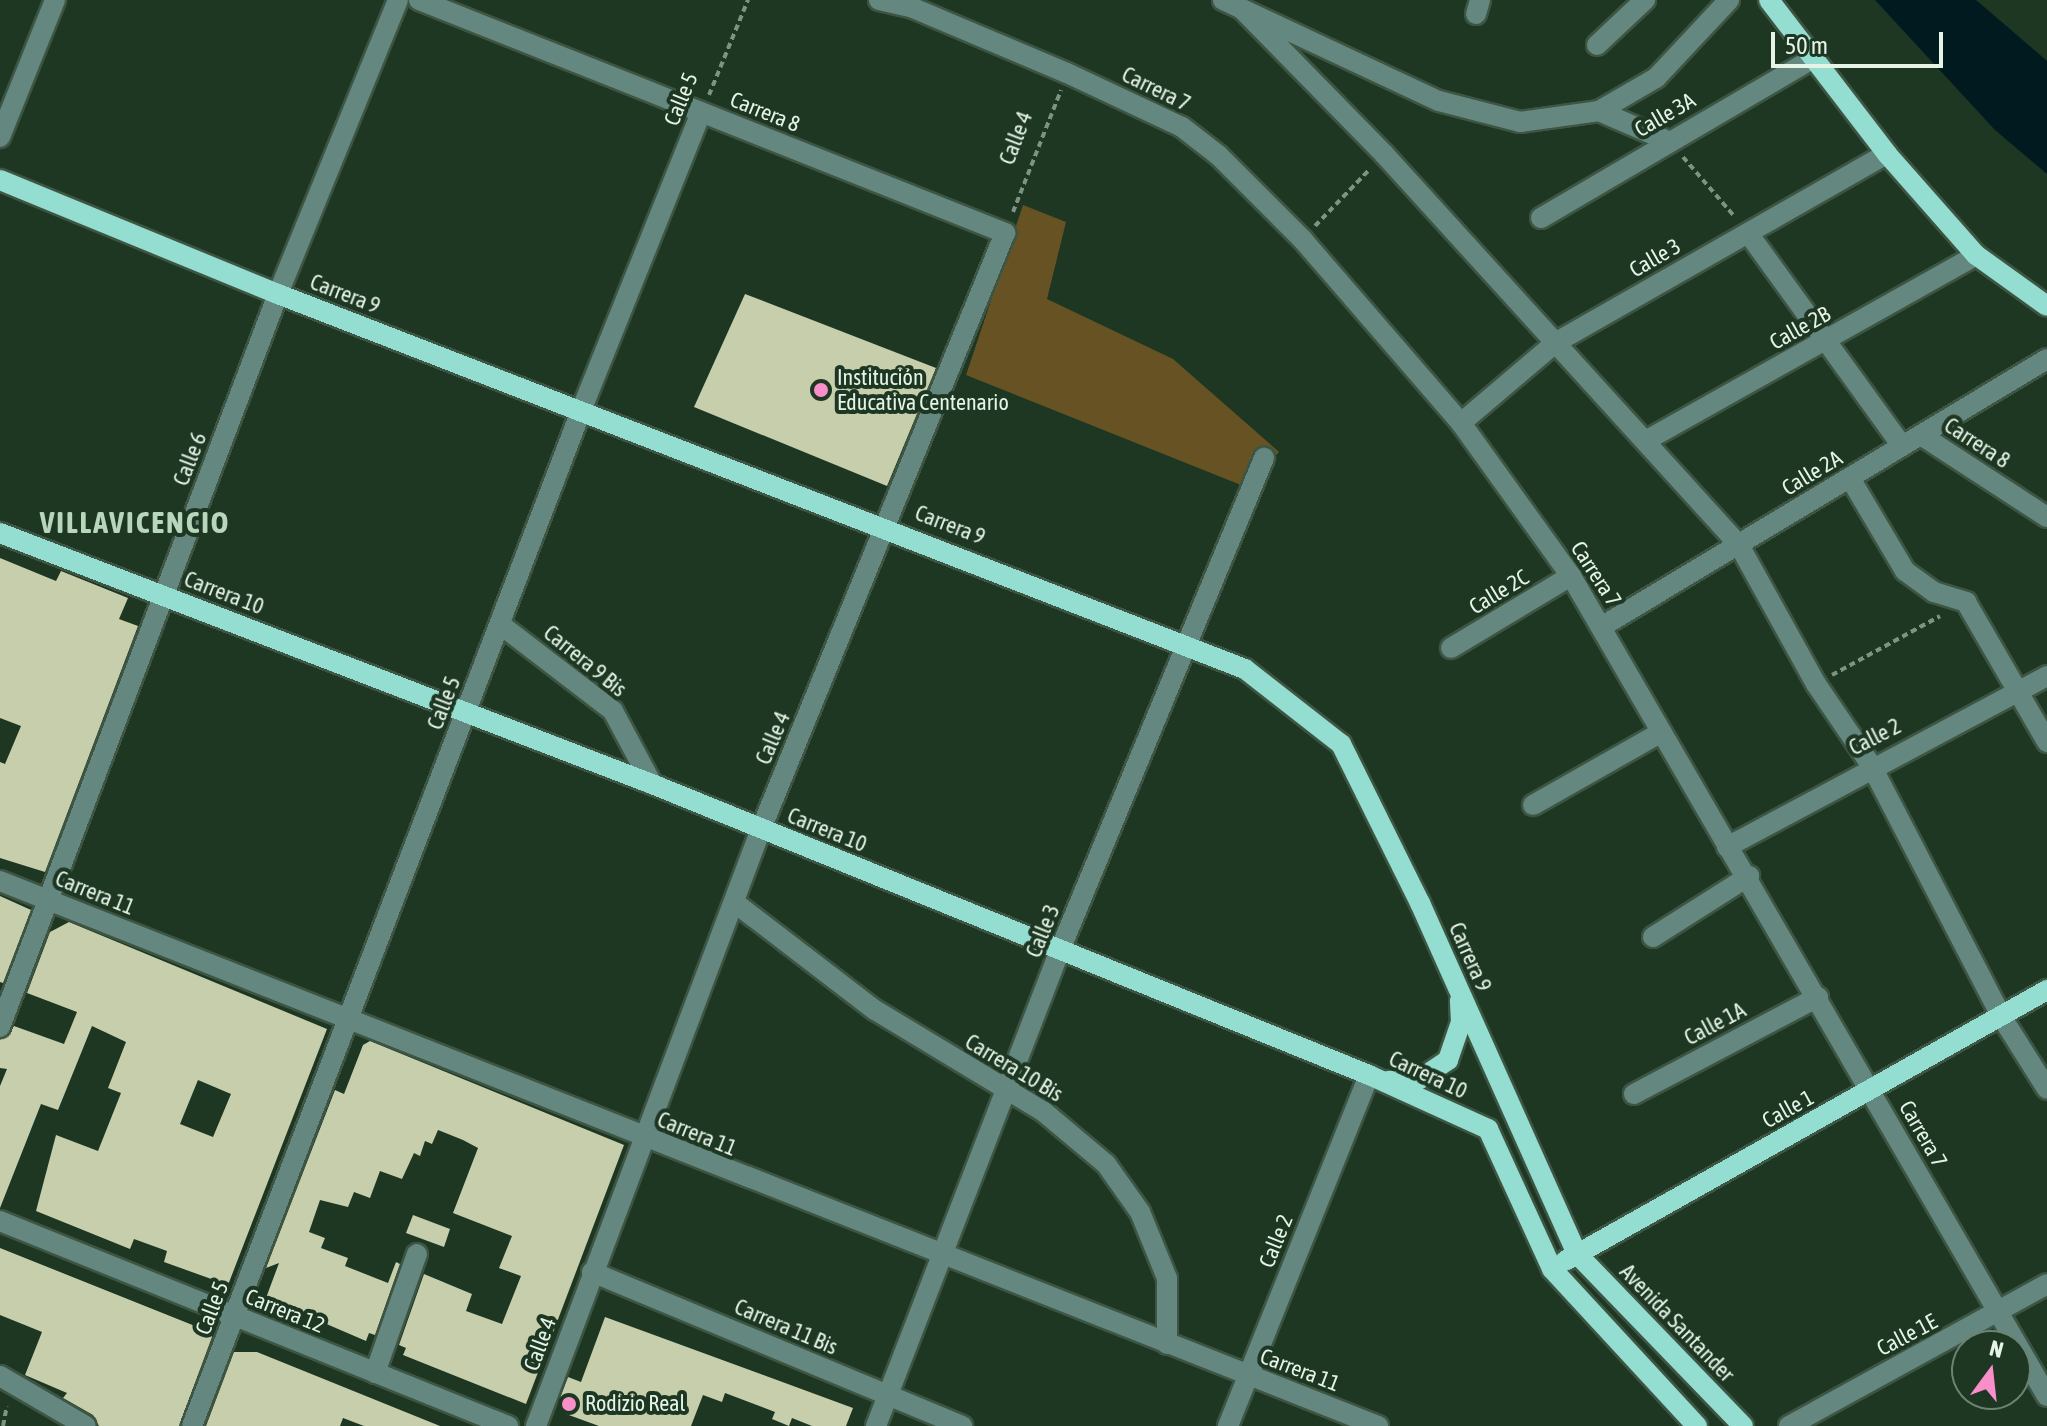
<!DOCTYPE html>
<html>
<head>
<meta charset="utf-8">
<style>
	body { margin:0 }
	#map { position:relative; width:2047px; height:1426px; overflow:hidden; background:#1d3723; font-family:"Asap Condensed",sans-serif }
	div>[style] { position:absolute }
	.green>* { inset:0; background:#675224 }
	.water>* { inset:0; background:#001a20 }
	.building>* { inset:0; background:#c7ceab }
	.path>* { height:4px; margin-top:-2px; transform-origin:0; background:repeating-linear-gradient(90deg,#7e9382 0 6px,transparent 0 10px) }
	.roads { filter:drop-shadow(2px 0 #3d5542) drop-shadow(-2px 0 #3d5542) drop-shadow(0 2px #3d5542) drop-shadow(0 -2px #3d5542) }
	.minor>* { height:20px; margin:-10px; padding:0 10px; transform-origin:10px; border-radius:10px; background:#648780 }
	.major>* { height:20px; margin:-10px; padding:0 10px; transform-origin:10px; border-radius:10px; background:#94ded1 }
	.dots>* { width:22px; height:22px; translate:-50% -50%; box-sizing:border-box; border:4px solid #1d3723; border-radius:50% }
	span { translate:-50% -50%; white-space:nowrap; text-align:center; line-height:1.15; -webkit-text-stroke:8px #1d3723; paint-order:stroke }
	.street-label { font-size:22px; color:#e5f4e7 }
	.poi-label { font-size:22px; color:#e5f4e7 }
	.left { translate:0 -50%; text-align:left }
	.district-label { font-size:30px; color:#b8d6bc; font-weight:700; letter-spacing:2px }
	.north { position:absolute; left:1951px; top:1330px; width:80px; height:80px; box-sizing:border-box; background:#1d3723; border:2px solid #6d8371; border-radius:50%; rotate:15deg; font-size:22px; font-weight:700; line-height:32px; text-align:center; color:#e5f4e7 }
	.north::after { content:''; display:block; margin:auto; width:28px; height:36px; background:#f98fc9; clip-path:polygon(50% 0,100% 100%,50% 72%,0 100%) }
	.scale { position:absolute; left:1771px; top:32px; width:172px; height:36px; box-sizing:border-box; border:4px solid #e5f4e7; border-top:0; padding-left:10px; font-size:24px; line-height:28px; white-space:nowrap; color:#e5f4e7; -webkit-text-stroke:6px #1d3723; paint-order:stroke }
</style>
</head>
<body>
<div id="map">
	<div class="green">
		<div style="clip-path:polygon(1023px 205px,1066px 222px,1047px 299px,1173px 359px,1279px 452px,1246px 487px,966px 375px)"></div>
	</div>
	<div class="water">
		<div style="clip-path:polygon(1875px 0,1976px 0,2047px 61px,2047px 174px,1995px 130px)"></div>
	</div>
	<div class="building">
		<div style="clip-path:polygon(745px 294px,936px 368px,887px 486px,694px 407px)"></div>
		<div style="clip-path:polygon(0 558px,56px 581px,61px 571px,128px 598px,119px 619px,138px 626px,45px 872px,0 858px,0 762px,5px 764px,21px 726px,0 718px)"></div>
		<div style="clip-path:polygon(0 896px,31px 910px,3px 983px,0 982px)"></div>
		<div style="clip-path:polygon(evenodd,69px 922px,327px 1029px,228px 1285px,164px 1262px,167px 1251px,134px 1239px,130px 1249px,36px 1211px,56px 1135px,98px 1151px,121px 1093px,108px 1088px,126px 1042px,92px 1026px,58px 1110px,41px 1104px,0 1208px,0 1086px,7px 1069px,0 1068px,0 1040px,14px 1026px,64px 1044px,77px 1012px,27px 993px,50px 932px,69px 922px,198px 1080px,231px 1094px,213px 1137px,180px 1124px,198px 1080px)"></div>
		<div style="clip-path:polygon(370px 1041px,624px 1145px,526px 1404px,403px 1355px,406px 1348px,399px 1345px,424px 1274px,472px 1294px,466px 1311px,502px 1324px,521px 1276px,499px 1268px,512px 1236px,453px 1213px,478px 1148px,463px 1140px,438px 1130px,432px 1144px,425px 1141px,420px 1156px,414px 1153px,402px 1179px,380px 1171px,370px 1198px,354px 1192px,348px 1207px,320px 1200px,309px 1232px,325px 1238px,321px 1248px,348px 1258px,345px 1266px,388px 1283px,396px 1262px,400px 1264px,375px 1335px,369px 1333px,366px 1341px,266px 1298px,279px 1263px,266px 1268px,335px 1090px,344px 1094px,363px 1045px)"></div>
		<div style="clip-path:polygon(413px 1215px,450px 1229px,444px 1247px,406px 1233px)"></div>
		<div style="clip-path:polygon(0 1248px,210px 1332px,212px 1337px,179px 1426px,99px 1426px,93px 1415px,63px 1398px,67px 1393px,25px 1375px,42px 1332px,0 1315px)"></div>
		<div style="clip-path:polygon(605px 1317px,853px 1408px,846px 1426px,812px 1426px,792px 1418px,789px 1426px,772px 1419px,775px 1412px,725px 1393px,722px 1402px,703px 1395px,691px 1426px,599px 1426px,566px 1414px,569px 1403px,560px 1398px,568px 1377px,581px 1382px)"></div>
		<div style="clip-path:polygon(234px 1352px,257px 1352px,440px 1426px,364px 1426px,343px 1418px,340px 1426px,206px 1426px)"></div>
	</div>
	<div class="path">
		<div style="left:709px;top:95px;width:103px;rotate:-67.7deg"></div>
		<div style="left:1683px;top:157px;width:79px;rotate:49.1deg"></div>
		<div style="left:1013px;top:212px;width:131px;rotate:-68.5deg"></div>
		<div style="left:1315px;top:226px;width:79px;rotate:-46deg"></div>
		<div style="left:1832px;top:675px;width:123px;rotate:-28.6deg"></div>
		<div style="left:3px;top:1426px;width:20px;rotate:-79deg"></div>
	</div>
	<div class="roads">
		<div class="minor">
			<div style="left:419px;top:0;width:631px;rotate:21.68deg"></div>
			<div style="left:1005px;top:233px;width:644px;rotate:112.26deg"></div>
			<div style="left:761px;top:829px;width:638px;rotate:110.65deg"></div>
			<div style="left:879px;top:0;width:35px;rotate:13deg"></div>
			<div style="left:913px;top:8px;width:167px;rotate:22.9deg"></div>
			<div style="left:1067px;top:73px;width:127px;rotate:25.2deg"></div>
			<div style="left:1182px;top:127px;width:46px;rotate:37.9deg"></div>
			<div style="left:1218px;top:155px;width:120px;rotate:45deg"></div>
			<div style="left:1303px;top:240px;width:242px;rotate:49.2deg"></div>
			<div style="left:1461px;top:423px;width:188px;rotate:54.3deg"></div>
			<div style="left:1571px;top:576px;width:948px;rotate:59.87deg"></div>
			<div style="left:1223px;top:0;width:238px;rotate:25.1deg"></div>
			<div style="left:1439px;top:101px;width:84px;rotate:14.5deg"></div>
			<div style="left:1520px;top:122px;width:80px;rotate:-7.9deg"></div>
			<div style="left:1599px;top:111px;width:66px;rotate:-30.1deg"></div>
			<div style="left:1656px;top:78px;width:107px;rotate:-46.9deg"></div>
			<div style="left:1242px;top:9px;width:203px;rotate:45.6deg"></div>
			<div style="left:1384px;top:154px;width:528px;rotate:47.76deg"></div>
			<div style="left:1739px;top:545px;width:159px;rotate:61deg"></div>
			<div style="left:1816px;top:684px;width:98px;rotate:55.8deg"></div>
			<div style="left:1871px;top:765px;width:283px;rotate:62.6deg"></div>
			<div style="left:2001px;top:1016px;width:86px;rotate:57.8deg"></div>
			<div style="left:1476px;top:14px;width:15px;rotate:-74deg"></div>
			<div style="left:1597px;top:45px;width:66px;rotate:-43.2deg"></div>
			<div style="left:1599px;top:111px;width:75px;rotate:23.5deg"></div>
			<div style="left:0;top:137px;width:148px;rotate:-68.1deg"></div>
			<div style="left:1541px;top:218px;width:318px;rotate:-30.4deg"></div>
			<div style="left:1748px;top:233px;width:263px;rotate:54.1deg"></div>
			<div style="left:1461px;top:423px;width:123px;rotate:-40.4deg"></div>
			<div style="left:1555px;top:343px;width:382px;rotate:-29.7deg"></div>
			<div style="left:1921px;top:435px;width:150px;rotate:33.1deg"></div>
			<div style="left:1647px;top:440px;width:377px;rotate:-29.3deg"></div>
			<div style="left:1850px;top:478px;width:108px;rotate:59.4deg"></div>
			<div style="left:1905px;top:571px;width:36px;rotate:36deg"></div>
			<div style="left:1934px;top:592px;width:34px;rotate:17deg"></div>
			<div style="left:1966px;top:602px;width:162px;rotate:59.9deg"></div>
			<div style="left:501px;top:625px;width:141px;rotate:37.5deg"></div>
			<div style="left:613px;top:711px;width:83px;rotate:61.9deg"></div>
			<div style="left:1601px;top:627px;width:520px;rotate:-31deg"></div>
			<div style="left:1451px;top:648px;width:140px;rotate:-31deg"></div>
			<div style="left:1533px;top:805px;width:146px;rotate:-29.6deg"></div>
			<div style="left:1727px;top:847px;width:363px;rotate:-28.1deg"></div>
			<div style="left:0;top:881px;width:1482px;rotate:21.58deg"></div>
			<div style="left:734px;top:902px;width:178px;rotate:37.5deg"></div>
			<div style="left:875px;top:1010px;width:197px;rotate:31.1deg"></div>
			<div style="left:1044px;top:1112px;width:81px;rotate:40deg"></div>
			<div style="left:1106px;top:1164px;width:59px;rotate:54.7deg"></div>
			<div style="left:1140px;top:1212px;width:71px;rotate:67.8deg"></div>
			<div style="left:1167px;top:1278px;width:66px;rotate:90deg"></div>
			<div style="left:1653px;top:937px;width:114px;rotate:-32.4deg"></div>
			<div style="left:0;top:1027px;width:784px;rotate:-69.23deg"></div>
			<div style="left:278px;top:294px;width:318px;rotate:-67.8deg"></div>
			<div style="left:1634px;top:1094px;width:208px;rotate:-27.8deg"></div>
			<div style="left:0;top:1221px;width:548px;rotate:21.98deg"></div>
			<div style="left:592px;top:1272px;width:401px;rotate:22.6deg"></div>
			<div style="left:375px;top:1373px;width:126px;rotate:-70.6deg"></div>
			<div style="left:0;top:1376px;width:99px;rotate:30.2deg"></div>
			<div style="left:192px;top:1426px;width:1087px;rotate:-69.03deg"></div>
			<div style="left:581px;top:411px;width:322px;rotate:-68.1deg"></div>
			<div style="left:876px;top:1426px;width:510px;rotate:-68.87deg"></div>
			<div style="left:1060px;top:950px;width:533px;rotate:-67.48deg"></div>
			<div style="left:1228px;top:1426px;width:378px;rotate:-68.1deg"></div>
			<div style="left:1789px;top:1426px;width:294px;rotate:-28.8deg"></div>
		</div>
		<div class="major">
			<div style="left:1769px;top:0;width:194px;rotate:52.5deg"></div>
			<div style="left:1887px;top:154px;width:135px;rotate:48.6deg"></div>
			<div style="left:1976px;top:255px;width:87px;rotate:35.7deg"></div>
			<div style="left:0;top:180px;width:300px;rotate:22.3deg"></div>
			<div style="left:278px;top:294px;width:1037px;rotate:21.2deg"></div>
			<div style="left:1245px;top:669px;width:122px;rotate:38deg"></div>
			<div style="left:1341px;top:744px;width:178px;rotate:63.6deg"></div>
			<div style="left:1420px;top:903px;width:385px;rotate:65.9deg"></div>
			<div style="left:1577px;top:1254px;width:239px;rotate:46deg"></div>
			<div style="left:0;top:533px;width:699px;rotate:21.06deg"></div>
			<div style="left:652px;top:784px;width:774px;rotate:22.09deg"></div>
			<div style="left:1369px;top:1075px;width:131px;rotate:24.4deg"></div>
			<div style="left:1488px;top:1129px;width:154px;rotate:65.4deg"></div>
			<div style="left:1552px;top:1269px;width:214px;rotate:47.3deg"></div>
			<div style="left:1388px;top:1081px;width:32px;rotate:-4deg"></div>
			<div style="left:1420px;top:1079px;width:34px;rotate:-34deg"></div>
			<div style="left:1448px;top:1060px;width:40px;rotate:-71.1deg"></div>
			<div style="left:1461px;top:1022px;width:21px;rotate:-93deg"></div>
			<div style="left:1565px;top:1261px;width:553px;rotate:-29.35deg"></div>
		</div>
	</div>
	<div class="dots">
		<div style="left:821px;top:390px;background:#f98fc9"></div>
		<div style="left:569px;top:1404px;background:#f98fc9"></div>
	</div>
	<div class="street-label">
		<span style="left:1156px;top:89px;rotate:26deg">Carrera 7</span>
		<span style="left:681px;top:99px;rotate:-68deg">Calle 5</span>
		<span style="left:765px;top:112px;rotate:22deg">Carrera 8</span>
		<span style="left:1665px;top:115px;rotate:-30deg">Calle 3A</span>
		<span style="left:1016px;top:138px;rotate:-69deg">Calle 4</span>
		<span style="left:1655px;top:258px;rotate:-30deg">Calle 3</span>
		<span style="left:345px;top:294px;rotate:21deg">Carrera 9</span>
		<span style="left:1800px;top:328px;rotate:-29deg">Calle 2B</span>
		<span style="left:1977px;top:443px;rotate:33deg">Carrera 8</span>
		<span style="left:190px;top:459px;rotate:-69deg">Calle 6</span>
		<span style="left:1812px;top:473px;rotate:-31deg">Calle 2A</span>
		<span style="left:950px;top:525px;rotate:21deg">Carrera 9</span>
		<span style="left:1596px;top:574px;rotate:57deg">Carrera 7</span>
		<span style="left:1499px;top:592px;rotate:-31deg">Calle 2C</span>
		<span style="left:224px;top:593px;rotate:21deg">Carrera 10</span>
		<span style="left:585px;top:661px;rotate:39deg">Carrera 9 Bis</span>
		<span style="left:444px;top:703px;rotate:-69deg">Calle 5</span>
		<span style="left:1875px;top:737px;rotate:-27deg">Calle 2</span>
		<span style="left:773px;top:738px;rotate:-67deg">Calle 4</span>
		<span style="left:827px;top:830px;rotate:22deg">Carrera 10</span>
		<span style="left:95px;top:893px;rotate:22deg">Carrera 11</span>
		<span style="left:1043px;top:931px;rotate:-68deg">Calle 3</span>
		<span style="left:1470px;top:957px;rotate:66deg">Carrera 9</span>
		<span style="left:1715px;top:1024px;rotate:-28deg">Calle 1A</span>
		<span style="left:1014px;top:1068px;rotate:31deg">Carrera 10 Bis</span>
		<span style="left:1428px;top:1075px;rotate:25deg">Carrera 10</span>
		<span style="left:1788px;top:1109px;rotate:-29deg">Calle 1</span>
		<span style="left:697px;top:1134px;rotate:22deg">Carrera 11</span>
		<span style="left:1923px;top:1134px;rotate:60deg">Carrera 7</span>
		<span style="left:1276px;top:1241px;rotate:-68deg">Calle 2</span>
		<span style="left:212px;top:1308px;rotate:-69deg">Calle 5</span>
		<span style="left:285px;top:1311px;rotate:22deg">Carrera 12</span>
		<span style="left:1677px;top:1323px;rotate:46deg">Avenida Santander</span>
		<span style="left:786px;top:1327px;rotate:23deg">Carrera 11 Bis</span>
		<span style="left:1907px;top:1335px;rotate:-28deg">Calle 1E</span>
		<span style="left:540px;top:1344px;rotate:-70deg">Calle 4</span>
		<span style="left:1300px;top:1370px;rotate:21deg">Carrera 11</span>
	</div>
	<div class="poi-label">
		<span class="left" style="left:837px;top:390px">Institución<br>Educativa Centenario</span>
		<span class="left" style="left:585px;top:1404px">Rodizio Real</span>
	</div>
	<div class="district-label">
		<span style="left:135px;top:522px">VILLAVICENCIO</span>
	</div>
	<div class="north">N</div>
	<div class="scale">50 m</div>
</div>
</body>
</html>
